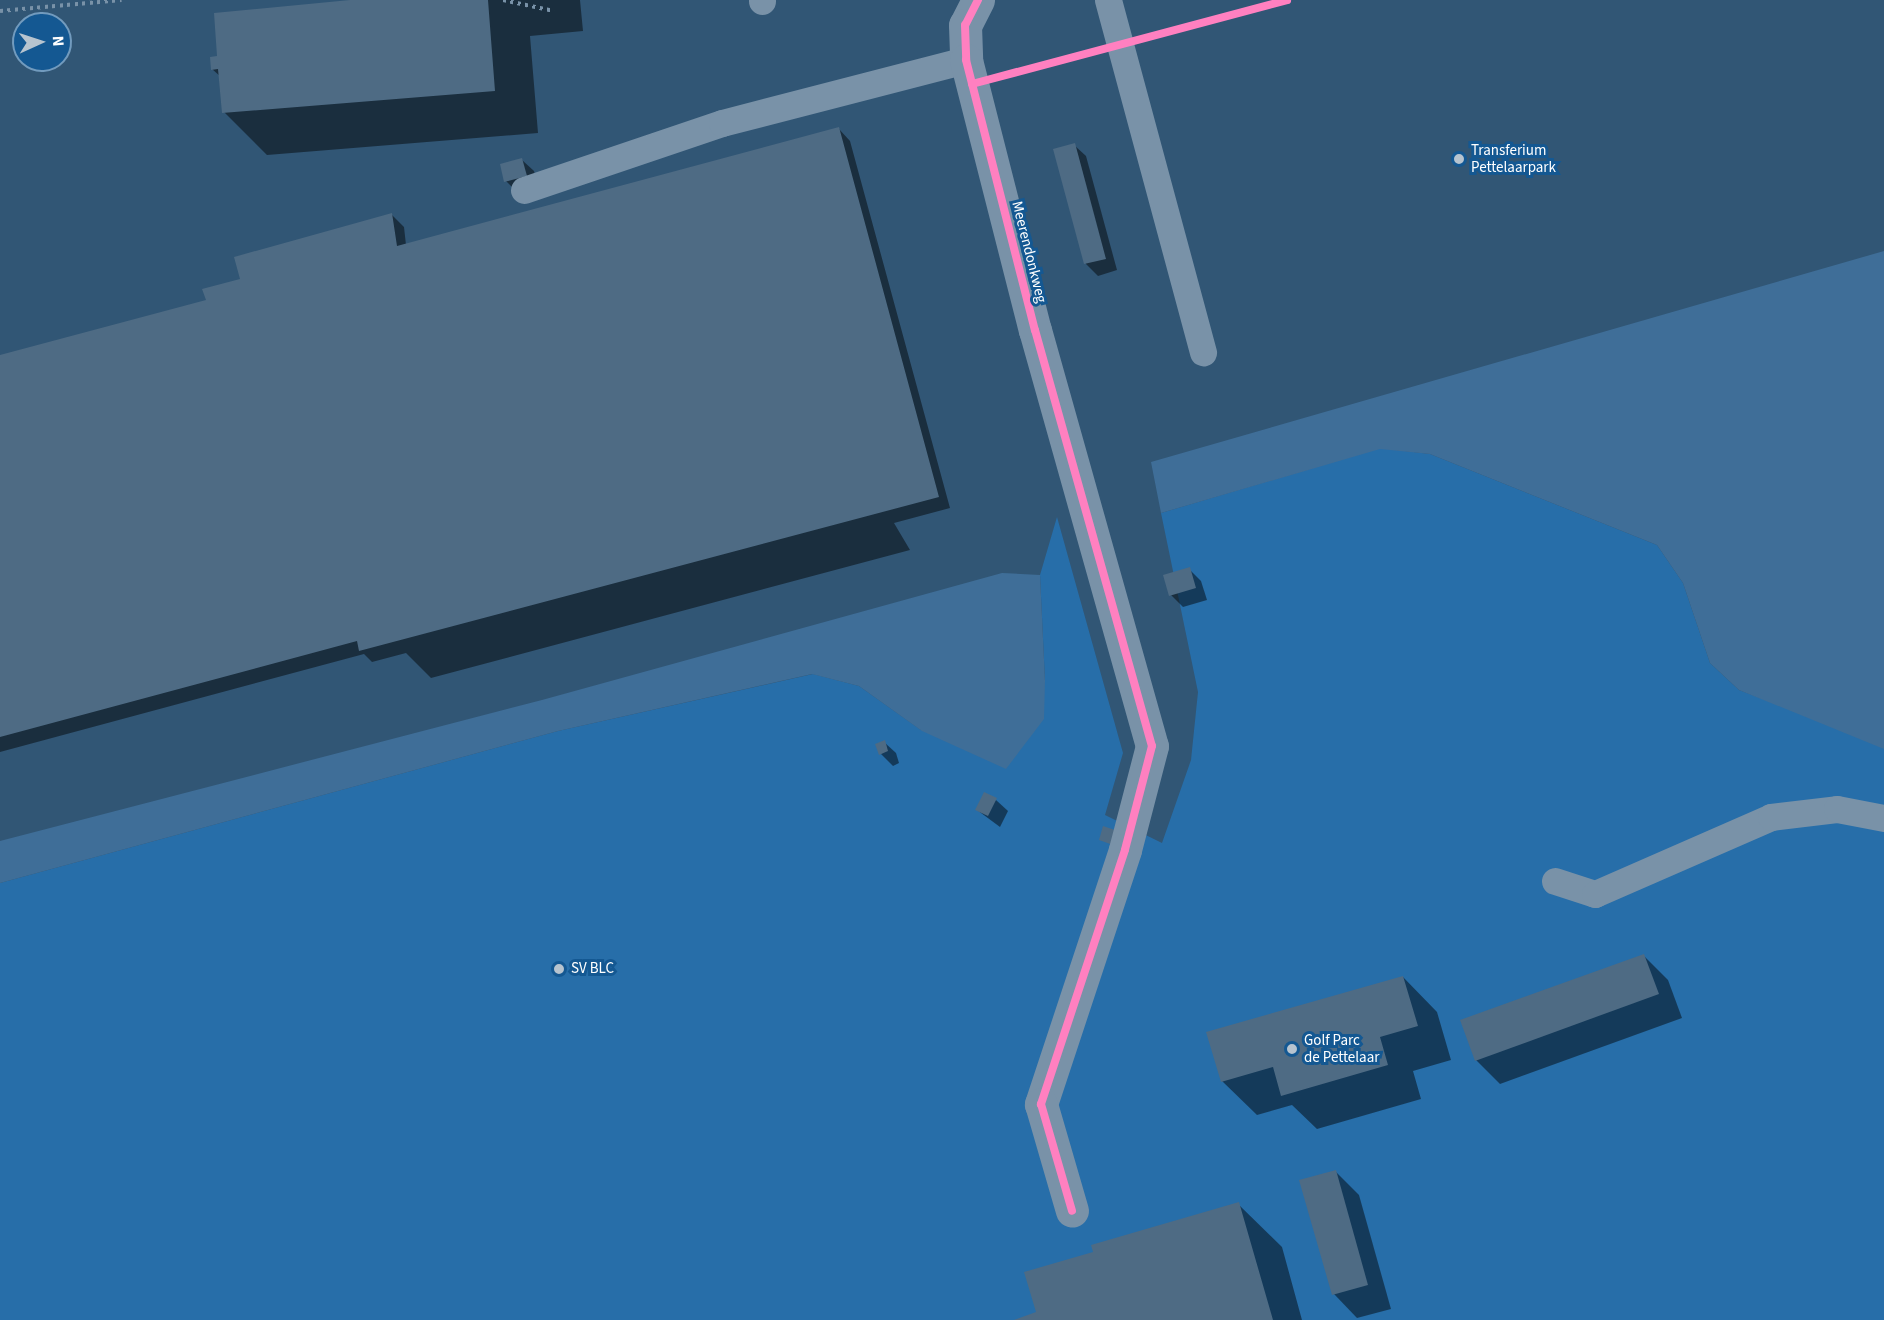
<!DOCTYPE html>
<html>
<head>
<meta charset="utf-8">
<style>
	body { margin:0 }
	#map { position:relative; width:1884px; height:1320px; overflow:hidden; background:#315675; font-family:"Source Sans 3",sans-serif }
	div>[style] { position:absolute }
	.green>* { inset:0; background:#276ea9 }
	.water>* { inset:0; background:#3f6e98 }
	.shadow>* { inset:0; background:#0007 }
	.building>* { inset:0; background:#4e6b84 }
	.path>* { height:4px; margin-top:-2px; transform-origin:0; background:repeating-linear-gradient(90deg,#7992a8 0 3px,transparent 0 7.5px) }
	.lane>* { height:27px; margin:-13.5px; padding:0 13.5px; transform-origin:13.5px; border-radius:13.5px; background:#7992a8 }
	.street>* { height:33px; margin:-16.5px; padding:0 16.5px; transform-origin:16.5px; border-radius:16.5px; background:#7992a8 }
	.cycleway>* { height:8px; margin:-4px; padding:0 4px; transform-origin:4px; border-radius:4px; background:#ff80c0 }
	.dots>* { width:16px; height:16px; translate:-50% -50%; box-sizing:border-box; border:3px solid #145892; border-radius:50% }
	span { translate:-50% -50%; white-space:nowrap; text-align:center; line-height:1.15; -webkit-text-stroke:6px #145892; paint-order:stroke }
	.poi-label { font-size:15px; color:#fff }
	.left { translate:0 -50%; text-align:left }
	.street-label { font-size:15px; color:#fff }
	.north { position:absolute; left:12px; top:12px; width:60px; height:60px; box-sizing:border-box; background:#145892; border:2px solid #729bbe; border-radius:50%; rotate:87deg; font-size:16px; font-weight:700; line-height:24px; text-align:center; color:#fff }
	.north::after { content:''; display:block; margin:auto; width:21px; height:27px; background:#b7c4cf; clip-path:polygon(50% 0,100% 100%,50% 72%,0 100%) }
</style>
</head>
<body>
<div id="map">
	<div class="green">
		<div style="clip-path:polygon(1380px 448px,1430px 454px,1657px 545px,1683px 583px,1710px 663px,1739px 690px,1884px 745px,1884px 1320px,0 1320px,0 883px,558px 731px,813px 674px,859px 686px,921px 730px,1045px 681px,1040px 575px,1057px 517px,1123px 753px,1105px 815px,1162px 843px,1191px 760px,1198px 692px,1161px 513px)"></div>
	</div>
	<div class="water">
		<div style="clip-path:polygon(1884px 251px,1884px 749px,1739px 690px,1710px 663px,1683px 583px,1657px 545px,1430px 454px,1380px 449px,1161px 513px,1151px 462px)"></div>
		<div style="clip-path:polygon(1002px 573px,1040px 575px,1045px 681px,1044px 719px,1006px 769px,922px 731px,859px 686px,812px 674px,558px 731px,0 883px,0 841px,542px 700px)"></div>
	</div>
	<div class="shadow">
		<div style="clip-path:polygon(352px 0,580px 0,583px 31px,530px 36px,538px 133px,267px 155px,224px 112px,221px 77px,212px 69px,219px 57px)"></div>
		<div style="clip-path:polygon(839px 129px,850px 141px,950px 508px,894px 523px,910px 550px,431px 678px,406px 653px,372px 662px,364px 654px,0 752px,0 357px,207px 301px,242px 280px,392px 215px,404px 227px,406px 245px)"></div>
		<div style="clip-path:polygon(1074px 145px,1086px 156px,1117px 270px,1098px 276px,1086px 264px,1055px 150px)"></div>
		<div style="clip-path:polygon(522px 160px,534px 171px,538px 187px,518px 193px,506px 181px)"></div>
		<div style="clip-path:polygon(1189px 569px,1201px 581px,1207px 600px,1183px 607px,1171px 595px)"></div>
		<div style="clip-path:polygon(884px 742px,896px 753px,899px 763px,893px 766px,881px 754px)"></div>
		<div style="clip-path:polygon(996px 800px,1008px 811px,1000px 827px,977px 810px)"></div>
		<div style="clip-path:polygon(1644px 956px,1668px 980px,1682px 1018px,1500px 1084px,1476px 1060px)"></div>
		<div style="clip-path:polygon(1403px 977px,1437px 1012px,1451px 1060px,1413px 1071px,1421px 1099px,1317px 1129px,1292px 1105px,1257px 1115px,1222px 1081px)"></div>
		<div style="clip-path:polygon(1335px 1171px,1359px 1195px,1391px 1309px,1357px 1318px,1334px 1294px)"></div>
		<div style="clip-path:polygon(1238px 1204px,1282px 1247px,1302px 1320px,1016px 1320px,1038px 1313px,1095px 1253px)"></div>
	</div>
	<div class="building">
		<div style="clip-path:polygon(350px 0,488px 0,495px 91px,222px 113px,218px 69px,211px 70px,210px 57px,217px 56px,214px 13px)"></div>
		<div style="clip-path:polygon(839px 127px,939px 497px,359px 651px,357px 641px,0 737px,0 355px,206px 300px,202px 289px,240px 279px,234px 257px,392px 213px,397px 246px)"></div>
		<div style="clip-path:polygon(1075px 143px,1106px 259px,1084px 264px,1053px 149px)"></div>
		<div style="clip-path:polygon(522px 158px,527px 176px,504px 182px,500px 164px)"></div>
		<div style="clip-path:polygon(1190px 567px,1196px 588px,1169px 596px,1163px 575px)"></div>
		<div style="clip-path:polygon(885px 740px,888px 751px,879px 755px,875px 744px)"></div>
		<div style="clip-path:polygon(984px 792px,997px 798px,988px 816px,975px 810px)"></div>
		<div style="clip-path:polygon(1103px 826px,1118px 831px,1113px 845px,1099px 840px)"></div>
		<div style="clip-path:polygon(1644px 954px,1659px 994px,1475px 1061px,1460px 1020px)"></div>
		<div style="clip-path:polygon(1403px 976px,1418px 1026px,1380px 1037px,1388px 1065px,1281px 1096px,1273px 1067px,1221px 1082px,1206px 1032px)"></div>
		<div style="clip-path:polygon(1336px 1170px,1368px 1285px,1332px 1295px,1299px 1180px)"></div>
		<div style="clip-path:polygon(1239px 1202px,1273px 1320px,1014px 1320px,1036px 1312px,1024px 1272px,1093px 1252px,1091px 1245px)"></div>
	</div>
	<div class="path">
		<div style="left:503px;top:0;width:52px;rotate:12.2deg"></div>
		<div style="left:0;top:11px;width:122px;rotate:-5.2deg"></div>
	</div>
	<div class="lane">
		<div style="left:762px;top:0;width:1px;rotate:90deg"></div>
		<div style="left:1108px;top:0;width:365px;rotate:74.9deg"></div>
		<div style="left:524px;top:190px;width:209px;rotate:-18.7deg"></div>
		<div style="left:722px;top:123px;width:252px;rotate:-14.5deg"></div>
		<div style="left:1555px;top:881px;width:42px;rotate:18deg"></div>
		<div style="left:1595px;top:894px;width:192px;rotate:-23.6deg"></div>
		<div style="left:1771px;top:817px;width:66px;rotate:-6.9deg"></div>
		<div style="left:1837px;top:809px;width:48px;rotate:10.8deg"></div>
	</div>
	<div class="street">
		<div style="left:978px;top:0;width:28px;rotate:117deg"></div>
		<div style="left:965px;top:25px;width:35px;rotate:88deg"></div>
		<div style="left:966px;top:60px;width:279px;rotate:75.7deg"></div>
		<div style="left:1035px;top:330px;width:432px;rotate:74.3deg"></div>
		<div style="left:1152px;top:746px;width:107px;rotate:104.6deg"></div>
		<div style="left:1125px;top:850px;width:268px;rotate:108.3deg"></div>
		<div style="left:1041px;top:1104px;width:111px;rotate:73.8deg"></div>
	</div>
	<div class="cycleway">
		<div style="left:978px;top:0;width:28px;rotate:117deg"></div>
		<div style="left:965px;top:25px;width:35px;rotate:88deg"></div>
		<div style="left:966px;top:60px;width:279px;rotate:75.7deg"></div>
		<div style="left:1035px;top:330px;width:432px;rotate:74.3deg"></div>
		<div style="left:1152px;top:746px;width:107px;rotate:104.6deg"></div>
		<div style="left:1125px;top:850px;width:268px;rotate:108.3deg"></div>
		<div style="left:1041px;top:1104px;width:111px;rotate:73.8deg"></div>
		<div style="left:972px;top:84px;width:326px;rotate:-14.9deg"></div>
	</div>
	<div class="dots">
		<div style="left:1459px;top:159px;background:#b7c4cf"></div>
		<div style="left:559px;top:969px;background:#b7c4cf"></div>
		<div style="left:1292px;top:1049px;background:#b7c4cf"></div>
	</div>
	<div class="poi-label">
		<span class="left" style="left:1471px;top:159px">Transferium<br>Pettelaarpark</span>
		<span class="left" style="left:571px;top:969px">SV BLC</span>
		<span class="left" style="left:1304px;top:1049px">Golf Parc<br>de Pettelaar</span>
	</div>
	<div class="street-label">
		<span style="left:1029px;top:252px;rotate:76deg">Meerendonkweg</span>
	</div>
	<div class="north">N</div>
</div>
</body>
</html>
